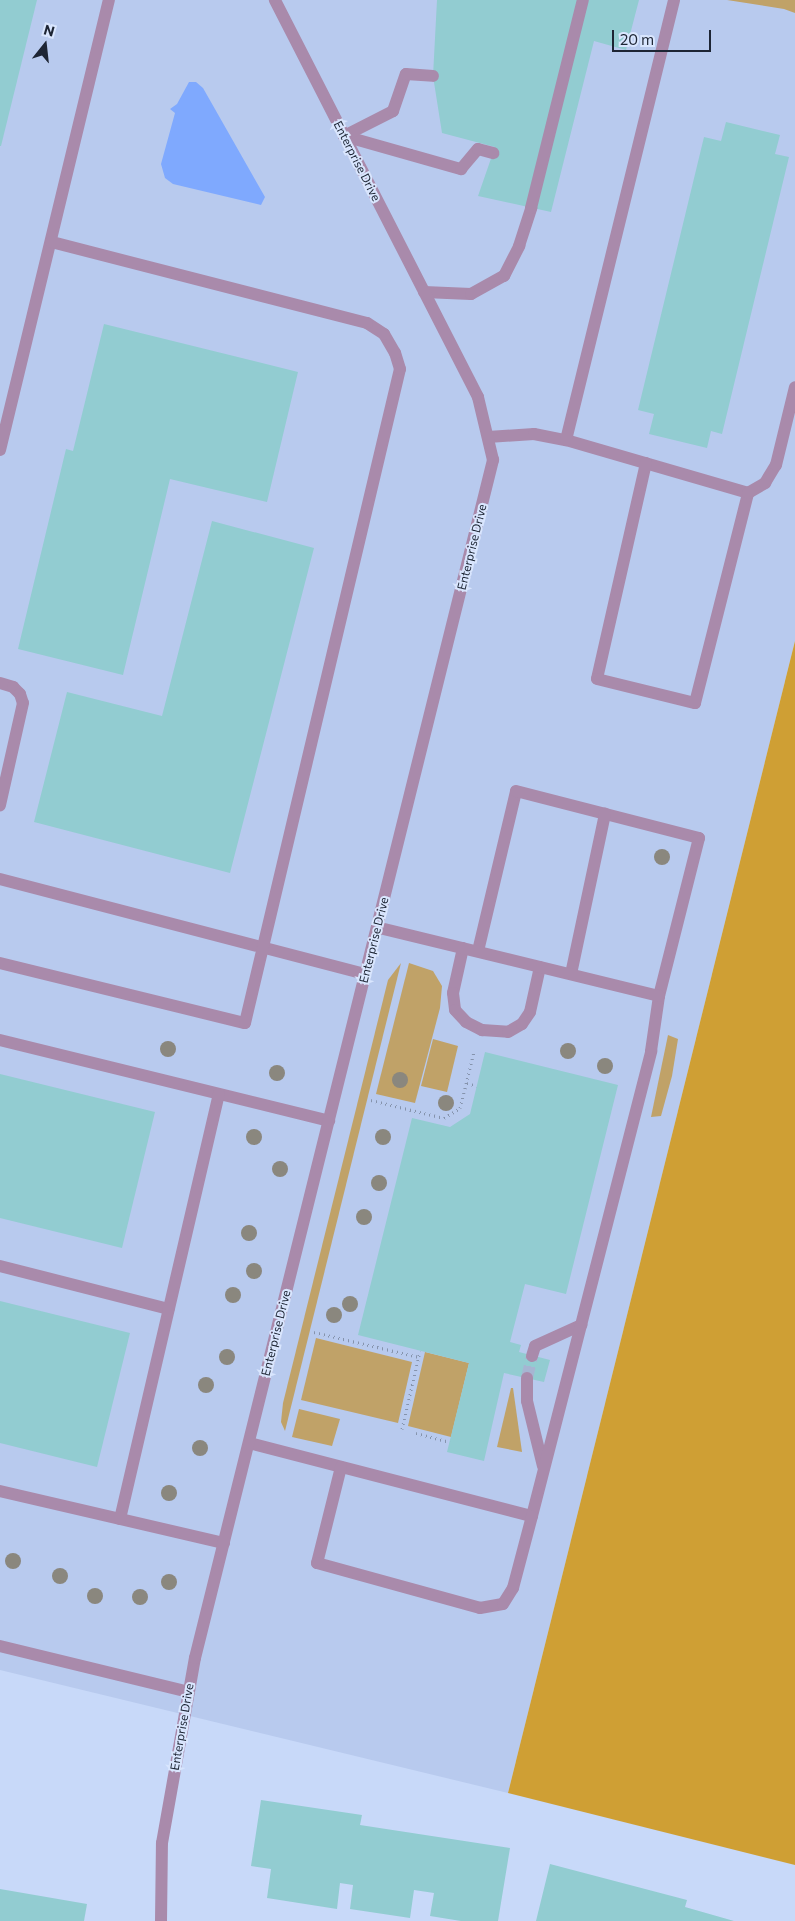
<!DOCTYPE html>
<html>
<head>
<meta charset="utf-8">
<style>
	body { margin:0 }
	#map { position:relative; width:795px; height:1921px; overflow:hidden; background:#c8d9f9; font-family:Commissioner,sans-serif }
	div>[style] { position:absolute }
	.built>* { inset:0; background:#b8caee }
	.green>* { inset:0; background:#c0a268 }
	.forest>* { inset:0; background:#cf9f34 }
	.water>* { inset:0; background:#7fa9fe }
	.building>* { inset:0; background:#92ccd1 }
	.minor-tunnel>* { height:12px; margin-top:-6px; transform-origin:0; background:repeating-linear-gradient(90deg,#a6b5d2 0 12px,transparent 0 18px) }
	.path>* { height:3px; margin-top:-1.5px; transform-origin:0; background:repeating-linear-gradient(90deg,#8593ac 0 1px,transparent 0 5px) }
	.minor>* { height:12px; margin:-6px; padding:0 6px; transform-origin:6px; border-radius:6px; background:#a98aab }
	.trees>* { width:16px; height:16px; margin:-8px; border-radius:50%; background:#8a877e }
	span { translate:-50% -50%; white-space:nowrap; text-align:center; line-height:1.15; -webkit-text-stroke:4px #d9e6fe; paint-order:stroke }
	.street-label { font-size:12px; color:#1d2534 }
	.north { position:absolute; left:20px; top:20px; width:50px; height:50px; -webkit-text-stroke:4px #d9e6fe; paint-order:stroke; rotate:16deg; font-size:14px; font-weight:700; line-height:20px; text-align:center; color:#1d2534 }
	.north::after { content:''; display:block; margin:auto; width:18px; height:22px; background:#1d2534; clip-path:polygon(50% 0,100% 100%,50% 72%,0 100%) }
	.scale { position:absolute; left:612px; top:30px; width:99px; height:22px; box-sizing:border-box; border:2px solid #1d2534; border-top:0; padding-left:6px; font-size:15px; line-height:18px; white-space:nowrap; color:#1d2534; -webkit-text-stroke:4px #d9e6fe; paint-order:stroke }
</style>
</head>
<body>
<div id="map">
	<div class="built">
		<div style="clip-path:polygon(0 0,795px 0,795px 641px,508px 1793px,0 1670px)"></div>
	</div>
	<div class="green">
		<div style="clip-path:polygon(727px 0,795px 0,795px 13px,784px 9px)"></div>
		<div style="clip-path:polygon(401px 963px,285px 1431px,281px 1422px,283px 1403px,388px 980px)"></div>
		<div style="clip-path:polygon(409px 963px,433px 971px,442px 986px,440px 1008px,415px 1103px,376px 1094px)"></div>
		<div style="clip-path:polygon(668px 1035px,678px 1039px,672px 1076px,661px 1116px,651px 1117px)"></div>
		<div style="clip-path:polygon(433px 1039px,458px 1046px,447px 1092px,421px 1086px)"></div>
		<div style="clip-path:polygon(316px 1338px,412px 1362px,398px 1423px,301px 1400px)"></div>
		<div style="clip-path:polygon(425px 1352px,469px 1363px,451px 1437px,408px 1426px)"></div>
		<div style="clip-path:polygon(511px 1388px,513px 1388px,522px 1452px,497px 1447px)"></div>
		<div style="clip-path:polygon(299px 1409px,340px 1419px,332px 1446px,292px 1437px)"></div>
	</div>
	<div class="forest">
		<div style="clip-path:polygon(795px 641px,795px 1865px,508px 1793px)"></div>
	</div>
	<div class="water">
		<div style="clip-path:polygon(189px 82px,196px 82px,203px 88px,265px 197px,261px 205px,173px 184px,165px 178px,161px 164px,175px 113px,170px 109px,177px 104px)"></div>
	</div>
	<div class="building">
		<div style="clip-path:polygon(0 0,37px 0,1px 146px,0 146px)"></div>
		<div style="clip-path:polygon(437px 0,639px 0,626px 50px,594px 41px,551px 212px,478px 196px,495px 147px,442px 133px,433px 76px)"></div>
		<div style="clip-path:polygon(726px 122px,780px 135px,775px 154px,789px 157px,722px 434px,711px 431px,707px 448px,649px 434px,654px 414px,638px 410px,704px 137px,721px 141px)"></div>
		<div style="clip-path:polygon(104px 324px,298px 372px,267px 502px,170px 479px,123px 675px,18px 649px,66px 449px,73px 451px)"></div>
		<div style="clip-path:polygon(212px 521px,314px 548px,230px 873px,34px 822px,67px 692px,162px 716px)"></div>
		<div style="clip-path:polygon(485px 1052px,618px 1085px,566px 1294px,525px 1284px,510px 1342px,521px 1345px,519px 1352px,550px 1360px,544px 1382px,504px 1373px,484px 1461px,447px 1452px,469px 1363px,358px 1335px,412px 1118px,450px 1127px,470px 1114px)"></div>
		<div style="clip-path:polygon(0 1074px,155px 1112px,122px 1248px,0 1218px)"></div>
		<div style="clip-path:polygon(0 1301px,130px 1333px,97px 1467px,0 1443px)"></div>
		<div style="clip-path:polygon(261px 1800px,362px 1815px,360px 1825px,510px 1848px,498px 1921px,461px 1921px,430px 1916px,434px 1893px,414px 1890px,410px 1918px,350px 1909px,353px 1885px,340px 1883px,337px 1909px,267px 1898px,271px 1869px,251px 1866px)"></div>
		<div style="clip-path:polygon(550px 1864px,687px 1900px,685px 1907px,734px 1921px,536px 1921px)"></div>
		<div style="clip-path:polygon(0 1889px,87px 1904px,84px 1921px,0 1921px)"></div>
	</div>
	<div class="minor-tunnel">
		<div style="left:527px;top:1378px;width:23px;rotate:-77deg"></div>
	</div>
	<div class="path">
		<div style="left:467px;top:1083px;width:10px;rotate:17deg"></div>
		<div style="left:371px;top:1100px;width:75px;rotate:13.9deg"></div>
		<div style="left:444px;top:1118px;width:19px;rotate:-32deg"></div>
		<div style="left:460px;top:1108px;width:58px;rotate:-76deg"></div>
		<div style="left:314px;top:1332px;width:108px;rotate:13.4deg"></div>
		<div style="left:402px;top:1429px;width:80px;rotate:-77deg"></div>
		<div style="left:416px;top:1433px;width:35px;rotate:15deg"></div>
	</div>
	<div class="minor">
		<div style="left:344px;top:136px;width:122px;rotate:15.8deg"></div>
		<div style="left:461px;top:169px;width:26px;rotate:-50deg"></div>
		<div style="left:478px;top:149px;width:16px;rotate:15deg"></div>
		<div style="left:344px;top:136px;width:55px;rotate:-27deg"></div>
		<div style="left:393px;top:111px;width:39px;rotate:-71deg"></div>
		<div style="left:406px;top:74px;width:27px;rotate:4deg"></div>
		<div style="left:424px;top:292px;width:47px;rotate:2.4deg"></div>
		<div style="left:471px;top:294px;width:38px;rotate:-29deg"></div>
		<div style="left:504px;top:276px;width:34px;rotate:-63deg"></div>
		<div style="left:519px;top:246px;width:40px;rotate:-72deg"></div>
		<div style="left:531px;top:208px;width:214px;rotate:-76deg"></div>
		<div style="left:488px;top:437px;width:46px;rotate:-3.7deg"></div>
		<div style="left:534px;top:434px;width:33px;rotate:11deg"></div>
		<div style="left:566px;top:440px;width:190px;rotate:16.2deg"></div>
		<div style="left:566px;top:440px;width:453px;rotate:-76.2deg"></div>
		<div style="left:0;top:450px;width:463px;rotate:-76.4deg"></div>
		<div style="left:646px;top:463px;width:221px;rotate:102.8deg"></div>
		<div style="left:597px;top:679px;width:101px;rotate:13.8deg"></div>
		<div style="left:695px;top:703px;width:217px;rotate:-75.8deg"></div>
		<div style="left:748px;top:493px;width:20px;rotate:-30deg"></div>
		<div style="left:765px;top:483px;width:21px;rotate:-59deg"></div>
		<div style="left:776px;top:465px;width:80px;rotate:-76.3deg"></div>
		<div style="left:0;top:683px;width:14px;rotate:17deg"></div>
		<div style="left:13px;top:687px;width:10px;rotate:45deg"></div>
		<div style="left:20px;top:694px;width:9px;rotate:72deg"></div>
		<div style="left:23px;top:703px;width:105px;rotate:102.7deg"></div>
		<div style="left:0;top:879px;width:377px;rotate:14.6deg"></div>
		<div style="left:463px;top:948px;width:46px;rotate:102.5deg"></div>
		<div style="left:453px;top:993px;width:17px;rotate:83deg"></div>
		<div style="left:455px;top:1010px;width:16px;rotate:47deg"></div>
		<div style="left:466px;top:1022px;width:18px;rotate:27deg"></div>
		<div style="left:482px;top:1030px;width:26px;rotate:4deg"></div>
		<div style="left:508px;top:1032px;width:16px;rotate:-30deg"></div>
		<div style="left:522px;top:1024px;width:14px;rotate:-56deg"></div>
		<div style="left:530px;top:1012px;width:46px;rotate:-77.5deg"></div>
		<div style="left:478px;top:951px;width:164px;rotate:-76.6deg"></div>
		<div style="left:516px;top:791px;width:189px;rotate:14.4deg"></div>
		<div style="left:699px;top:838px;width:163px;rotate:104.2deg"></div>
		<div style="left:0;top:963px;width:252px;rotate:13.8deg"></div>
		<div style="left:245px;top:1023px;width:672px;rotate:-76.67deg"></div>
		<div style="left:400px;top:369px;width:17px;rotate:-107deg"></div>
		<div style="left:395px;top:353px;width:22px;rotate:-120deg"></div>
		<div style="left:384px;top:334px;width:20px;rotate:-147deg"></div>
		<div style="left:367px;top:323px;width:326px;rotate:-165.6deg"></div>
		<div style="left:571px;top:974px;width:164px;rotate:-78deg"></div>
		<div style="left:0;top:1040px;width:339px;rotate:13.8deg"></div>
		<div style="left:0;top:1266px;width:174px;rotate:14.3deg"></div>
		<div style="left:532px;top:1356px;width:10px;rotate:-73deg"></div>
		<div style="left:535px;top:1346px;width:51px;rotate:-24.5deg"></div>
		<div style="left:527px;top:1378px;width:23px;rotate:90deg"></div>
		<div style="left:527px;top:1401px;width:67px;rotate:76.2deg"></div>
		<div style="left:249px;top:1443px;width:292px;rotate:14.5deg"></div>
		<div style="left:532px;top:1516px;width:480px;rotate:-75.6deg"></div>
		<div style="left:651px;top:1051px;width:56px;rotate:-81.7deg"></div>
		<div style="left:659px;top:996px;width:290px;rotate:-166.3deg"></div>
		<div style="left:341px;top:1467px;width:99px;rotate:104deg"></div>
		<div style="left:317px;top:1563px;width:169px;rotate:15.4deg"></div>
		<div style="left:480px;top:1608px;width:23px;rotate:-10deg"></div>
		<div style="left:503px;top:1604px;width:19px;rotate:-58deg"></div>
		<div style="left:513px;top:1588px;width:74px;rotate:-75.2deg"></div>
		<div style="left:0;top:1491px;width:230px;rotate:13.1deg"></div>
		<div style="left:120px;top:1519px;width:436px;rotate:-76.9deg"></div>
		<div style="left:0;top:1646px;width:194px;rotate:13.7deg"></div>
		<div style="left:161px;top:1921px;width:78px;rotate:-89.3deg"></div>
		<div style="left:162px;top:1843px;width:188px;rotate:-79.9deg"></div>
		<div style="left:195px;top:1658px;width:1235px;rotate:-76.03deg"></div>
		<div style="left:493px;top:460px;width:65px;rotate:-103.4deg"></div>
		<div style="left:478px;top:397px;width:446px;rotate:-117.1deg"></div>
	</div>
	<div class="trees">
		<div style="left:662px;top:857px"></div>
		<div style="left:168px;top:1049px"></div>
		<div style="left:568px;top:1051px"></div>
		<div style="left:605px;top:1066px"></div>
		<div style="left:277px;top:1073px"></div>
		<div style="left:400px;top:1080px"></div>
		<div style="left:446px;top:1103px"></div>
		<div style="left:254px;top:1137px"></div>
		<div style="left:383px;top:1137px"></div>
		<div style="left:280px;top:1169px"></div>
		<div style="left:379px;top:1183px"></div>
		<div style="left:364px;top:1217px"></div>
		<div style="left:249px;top:1233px"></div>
		<div style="left:254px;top:1271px"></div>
		<div style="left:233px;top:1295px"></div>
		<div style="left:350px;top:1304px"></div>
		<div style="left:334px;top:1315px"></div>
		<div style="left:227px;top:1357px"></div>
		<div style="left:206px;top:1385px"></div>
		<div style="left:200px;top:1448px"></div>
		<div style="left:169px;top:1493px"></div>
		<div style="left:13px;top:1561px"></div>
		<div style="left:60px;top:1576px"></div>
		<div style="left:169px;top:1582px"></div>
		<div style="left:95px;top:1596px"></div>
		<div style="left:140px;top:1597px"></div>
	</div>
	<div class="street-label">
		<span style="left:357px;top:161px;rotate:63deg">Enterprise Drive</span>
		<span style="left:472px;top:547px;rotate:-76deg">Enterprise Drive</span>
		<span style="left:374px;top:940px;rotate:-76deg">Enterprise Drive</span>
		<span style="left:276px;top:1333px;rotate:-76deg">Enterprise Drive</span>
		<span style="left:182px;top:1727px;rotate:-80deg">Enterprise Drive</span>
	</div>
	<div class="north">N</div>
	<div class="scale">20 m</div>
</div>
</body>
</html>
